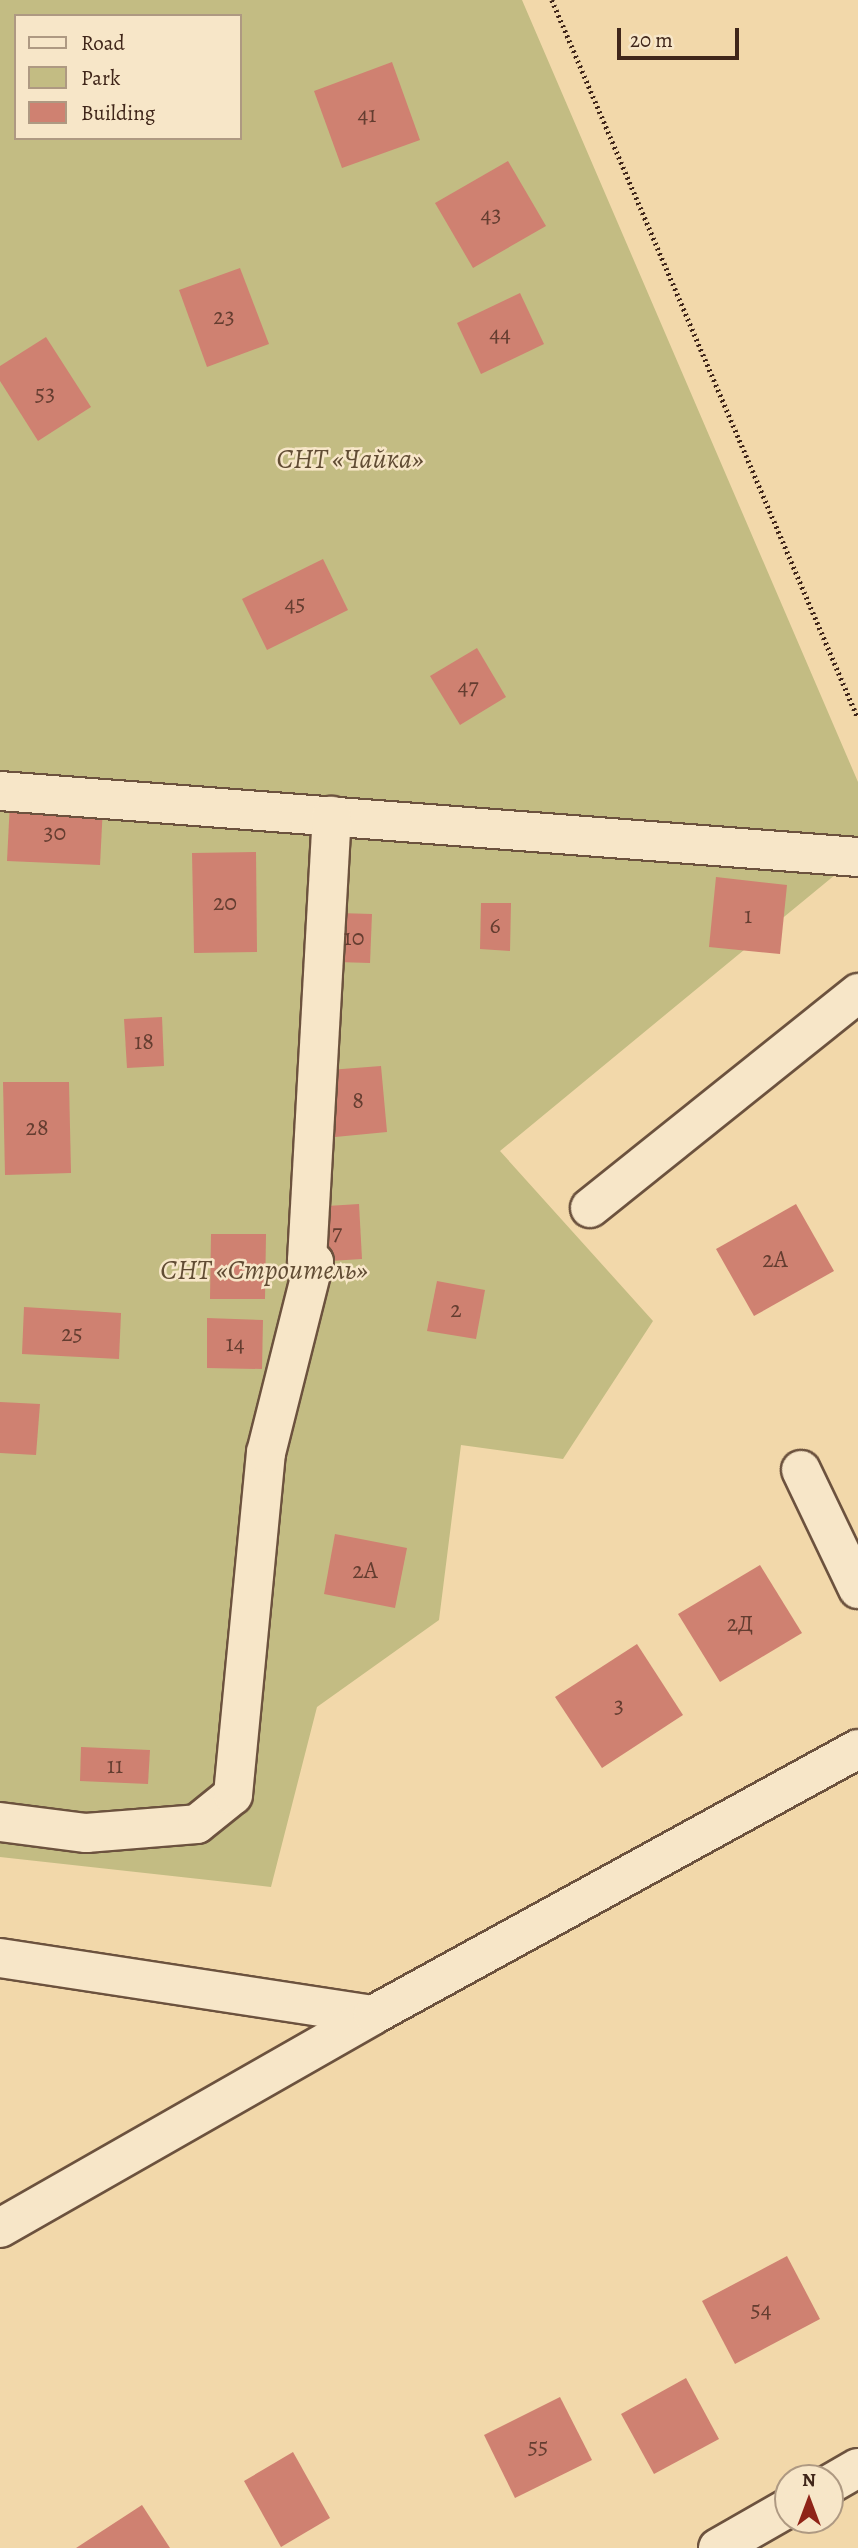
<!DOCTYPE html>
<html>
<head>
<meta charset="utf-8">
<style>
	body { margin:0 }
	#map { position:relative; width:858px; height:2548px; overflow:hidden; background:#f2d8aa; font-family:Alegreya,serif }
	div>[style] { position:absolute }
	.green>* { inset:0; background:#c3bc83 }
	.building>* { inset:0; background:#cf8171 }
	.path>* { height:4.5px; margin-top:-2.25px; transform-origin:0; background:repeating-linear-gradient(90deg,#40261a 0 2px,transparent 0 5.5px) }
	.roads { filter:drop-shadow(2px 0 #6c523e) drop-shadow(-2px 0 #6c523e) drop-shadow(0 2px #6c523e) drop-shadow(0 -2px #6c523e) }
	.minor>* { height:38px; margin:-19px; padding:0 19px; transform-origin:19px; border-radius:19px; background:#f7e6c8 }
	span { translate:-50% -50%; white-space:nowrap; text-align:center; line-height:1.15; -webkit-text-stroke:5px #f7e6c8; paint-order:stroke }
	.number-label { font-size:24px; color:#643d30 }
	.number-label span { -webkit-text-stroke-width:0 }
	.park-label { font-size:28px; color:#614c34; font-style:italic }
	.legend { position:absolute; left:14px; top:14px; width:228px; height:126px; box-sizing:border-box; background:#f7e6c8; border:2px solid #ae9982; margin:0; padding:9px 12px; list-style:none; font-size:21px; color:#40261a }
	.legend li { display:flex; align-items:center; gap:14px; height:35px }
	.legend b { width:35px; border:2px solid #ae9982 }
	.north { position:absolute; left:774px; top:2464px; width:70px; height:70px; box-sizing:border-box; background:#f7e6c8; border:2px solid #ae9982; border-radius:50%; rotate:0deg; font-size:19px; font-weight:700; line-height:28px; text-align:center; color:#40261a }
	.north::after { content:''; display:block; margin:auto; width:24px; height:32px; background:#8f2418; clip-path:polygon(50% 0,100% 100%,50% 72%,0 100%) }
	.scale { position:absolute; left:617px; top:28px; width:122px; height:32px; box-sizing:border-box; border:4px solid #40261a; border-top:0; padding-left:9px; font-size:21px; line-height:24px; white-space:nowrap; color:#40261a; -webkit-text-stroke:5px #f7e6c8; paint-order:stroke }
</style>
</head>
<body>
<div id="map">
	<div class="green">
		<div style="clip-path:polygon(evenodd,0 0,522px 0,858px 782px,858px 856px,500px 1151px,653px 1321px,563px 1459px,461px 1445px,439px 1620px,317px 1707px,271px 1887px,0 1857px,0 0,16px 16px,240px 16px,240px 138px,16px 138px,16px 16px)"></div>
	</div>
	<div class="building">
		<div style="clip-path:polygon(392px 62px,420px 140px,342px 168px,314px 91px)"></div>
		<div style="clip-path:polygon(508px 161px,546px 226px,473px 268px,435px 203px)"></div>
		<div style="clip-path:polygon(240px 268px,269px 344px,207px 367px,179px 290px)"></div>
		<div style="clip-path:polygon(520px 293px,544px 344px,481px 374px,457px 323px)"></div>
		<div style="clip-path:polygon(46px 337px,91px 407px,38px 441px,0 381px,0 366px)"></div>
		<div style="clip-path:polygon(323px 559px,348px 610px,267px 650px,242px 599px)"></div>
		<div style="clip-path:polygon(477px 648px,506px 697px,460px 725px,430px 676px)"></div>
		<div style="clip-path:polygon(10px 802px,103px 806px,100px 865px,7px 861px)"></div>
		<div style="clip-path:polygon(256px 852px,257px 952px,194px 953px,192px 853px)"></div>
		<div style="clip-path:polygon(716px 877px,787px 885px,780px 954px,709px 947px)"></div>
		<div style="clip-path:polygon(481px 903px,511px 903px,510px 951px,480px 949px)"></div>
		<div style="clip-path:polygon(338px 913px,372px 914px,370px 963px,337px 962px)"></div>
		<div style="clip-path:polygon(162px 1017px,164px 1066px,127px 1068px,124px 1019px)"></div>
		<div style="clip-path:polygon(381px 1066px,387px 1132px,335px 1137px,329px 1070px)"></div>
		<div style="clip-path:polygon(3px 1082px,69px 1082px,71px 1173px,5px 1175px)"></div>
		<div style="clip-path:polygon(359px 1204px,362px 1259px,314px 1262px,311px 1207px)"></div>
		<div style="clip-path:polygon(796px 1204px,834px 1271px,754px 1316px,716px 1249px)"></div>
		<div style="clip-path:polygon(211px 1234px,266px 1234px,265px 1299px,210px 1299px)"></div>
		<div style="clip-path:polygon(437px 1281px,485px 1290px,476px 1339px,427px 1331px)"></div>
		<div style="clip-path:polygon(24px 1307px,121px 1313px,119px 1359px,22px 1354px)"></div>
		<div style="clip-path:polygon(207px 1318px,263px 1320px,262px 1369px,207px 1368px)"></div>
		<div style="clip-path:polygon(0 1402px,40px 1404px,36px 1455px,0 1453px)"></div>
		<div style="clip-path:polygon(335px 1534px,407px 1548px,395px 1608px,324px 1594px)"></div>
		<div style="clip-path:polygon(760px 1565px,802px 1633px,720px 1682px,678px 1614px)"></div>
		<div style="clip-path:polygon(637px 1644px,683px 1715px,602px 1768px,555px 1697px)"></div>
		<div style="clip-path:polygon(81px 1747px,150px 1750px,148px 1784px,80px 1781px)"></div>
		<div style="clip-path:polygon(787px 2256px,820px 2319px,735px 2364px,702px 2301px)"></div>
		<div style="clip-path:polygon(686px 2378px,719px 2439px,654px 2474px,621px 2414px)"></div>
		<div style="clip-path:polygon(560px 2397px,592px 2460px,515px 2498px,484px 2435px)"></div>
		<div style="clip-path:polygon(293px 2452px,330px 2518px,281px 2547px,244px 2481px)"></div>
		<div style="clip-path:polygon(142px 2505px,170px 2548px,76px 2548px)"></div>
	</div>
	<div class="path">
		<div style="left:552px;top:0;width:780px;rotate:66.92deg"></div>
	</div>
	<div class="roads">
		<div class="minor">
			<div style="left:0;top:791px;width:861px;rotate:4.4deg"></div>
			<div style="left:590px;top:1208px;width:344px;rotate:-38.7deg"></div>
			<div style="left:801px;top:1470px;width:132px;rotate:64.4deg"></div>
			<div style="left:0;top:1822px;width:87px;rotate:7.3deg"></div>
			<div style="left:86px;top:1833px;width:111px;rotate:-4.6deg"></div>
			<div style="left:197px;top:1824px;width:46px;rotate:-38.9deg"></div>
			<div style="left:233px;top:1795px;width:344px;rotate:-84.5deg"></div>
			<div style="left:266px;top:1453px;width:197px;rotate:-75.9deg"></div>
			<div style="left:314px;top:1262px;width:7px;rotate:-164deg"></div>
			<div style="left:307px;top:1260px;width:445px;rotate:-86.8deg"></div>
			<div style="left:0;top:1958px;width:377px;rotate:8.7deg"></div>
			<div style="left:0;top:2228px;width:430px;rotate:-29.7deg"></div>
			<div style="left:373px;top:2015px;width:553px;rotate:-28.74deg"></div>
			<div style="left:830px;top:2484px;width:32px;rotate:-30deg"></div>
			<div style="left:718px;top:2548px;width:81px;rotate:-29.7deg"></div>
		</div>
	</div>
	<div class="number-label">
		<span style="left:367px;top:115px">41</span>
		<span style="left:491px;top:215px">43</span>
		<span style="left:224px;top:317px">23</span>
		<span style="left:500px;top:334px">44</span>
		<span style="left:45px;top:394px">53</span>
		<span style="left:295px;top:604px">45</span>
		<span style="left:468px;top:687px">47</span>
		<span style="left:55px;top:833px">30</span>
		<span style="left:225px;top:903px">20</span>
		<span style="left:748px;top:916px">1</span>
		<span style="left:495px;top:926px">6</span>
		<span style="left:354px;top:938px">10</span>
		<span style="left:144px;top:1042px">18</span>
		<span style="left:358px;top:1101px">8</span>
		<span style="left:37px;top:1128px">28</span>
		<span style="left:337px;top:1233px">7</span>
		<span style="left:775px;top:1260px">2А</span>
		<span style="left:456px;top:1310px">2</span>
		<span style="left:72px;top:1334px">25</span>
		<span style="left:235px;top:1344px">14</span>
		<span style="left:365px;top:1571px">2А</span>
		<span style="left:740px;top:1624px">2Д</span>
		<span style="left:619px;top:1706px">3</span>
		<span style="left:115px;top:1766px">11</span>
		<span style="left:761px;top:2310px">54</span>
		<span style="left:538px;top:2447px">55</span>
	</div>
	<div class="park-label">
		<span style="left:350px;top:459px">СНТ «Чайка»</span>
		<span style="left:264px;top:1270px">СНТ «Строитель»</span>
	</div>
	<ul class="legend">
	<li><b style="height:9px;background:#f7e6c8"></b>Road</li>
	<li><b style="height:19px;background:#c3bc83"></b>Park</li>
	<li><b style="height:19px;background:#cf8171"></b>Building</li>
	</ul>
	<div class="north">N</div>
	<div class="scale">20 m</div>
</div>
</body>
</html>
